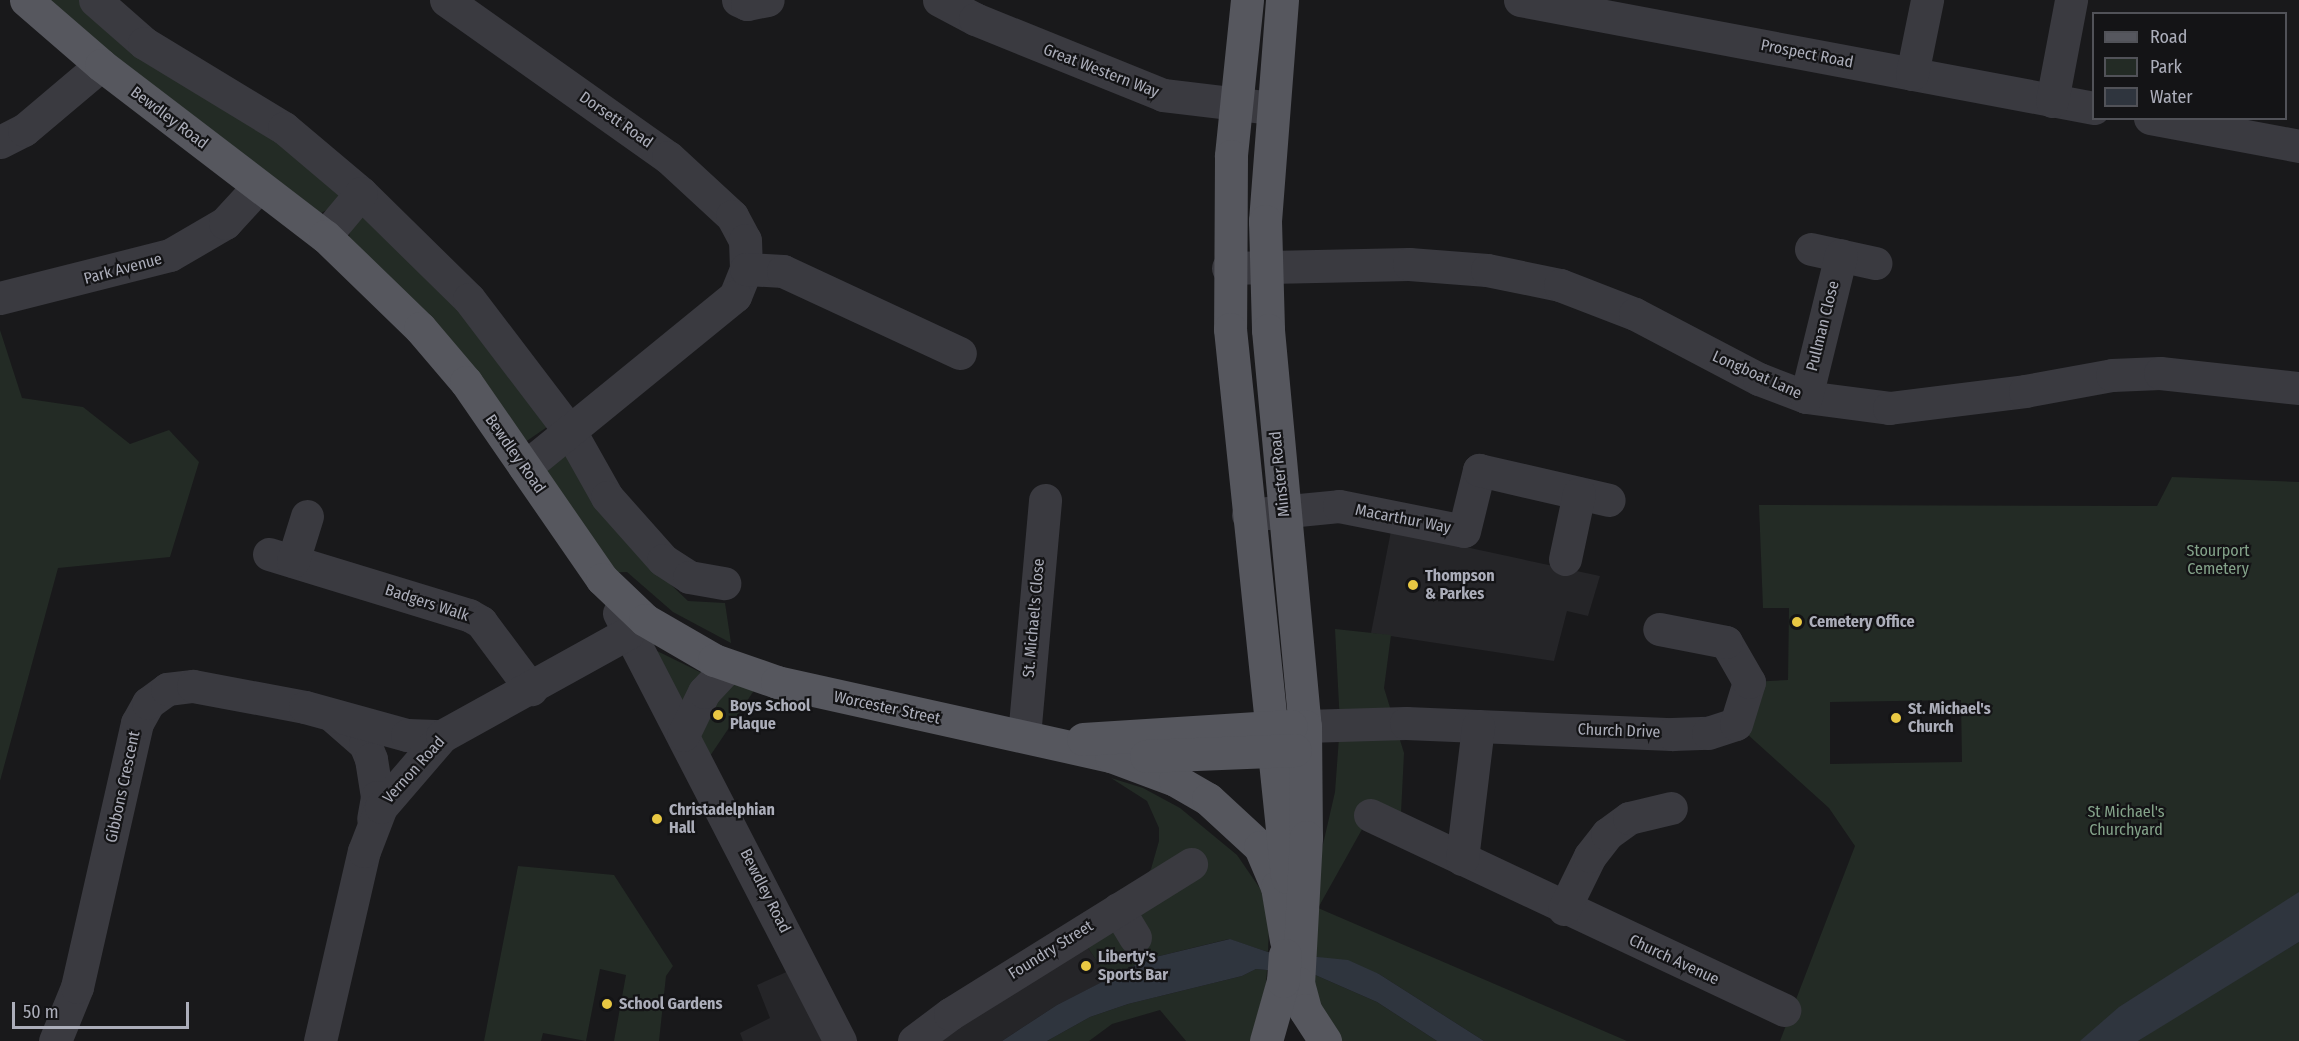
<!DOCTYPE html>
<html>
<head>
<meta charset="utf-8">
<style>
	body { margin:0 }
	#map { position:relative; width:2299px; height:1041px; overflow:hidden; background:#19191b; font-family:"Fira Sans Condensed",sans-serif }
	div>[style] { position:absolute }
	.built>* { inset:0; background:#252528 }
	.green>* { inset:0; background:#232b25 }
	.water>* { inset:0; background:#2f353e }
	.minor>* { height:33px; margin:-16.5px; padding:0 16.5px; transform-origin:16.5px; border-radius:16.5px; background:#3a3a40 }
	.major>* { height:33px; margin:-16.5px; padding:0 16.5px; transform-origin:16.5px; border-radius:16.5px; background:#56575e }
	.dots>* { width:16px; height:16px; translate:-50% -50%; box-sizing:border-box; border:3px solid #141416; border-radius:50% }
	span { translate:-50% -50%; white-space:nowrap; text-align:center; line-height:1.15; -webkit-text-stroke:4.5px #141416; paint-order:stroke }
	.street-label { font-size:16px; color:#acaeba }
	.park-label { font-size:16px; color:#84a38a }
	.poi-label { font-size:16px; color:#acaeba; font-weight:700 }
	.left { translate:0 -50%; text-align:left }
	.legend { position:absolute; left:2092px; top:12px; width:195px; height:108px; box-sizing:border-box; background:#141416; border:2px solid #515258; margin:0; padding:8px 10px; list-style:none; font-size:18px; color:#acaeba }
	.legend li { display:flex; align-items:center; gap:12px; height:30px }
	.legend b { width:30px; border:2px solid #515258 }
	.scale { position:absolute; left:12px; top:1002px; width:177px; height:27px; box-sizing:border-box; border:3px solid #acaeba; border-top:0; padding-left:8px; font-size:18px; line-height:21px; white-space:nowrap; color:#acaeba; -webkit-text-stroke:4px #141416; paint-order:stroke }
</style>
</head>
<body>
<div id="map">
	<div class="built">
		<div style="clip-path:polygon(1391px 531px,1600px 576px,1588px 616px,1567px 611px,1554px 661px,1371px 633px)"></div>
		<div style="clip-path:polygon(1084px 942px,1109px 979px,1057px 1005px,1002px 1041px,938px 1041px)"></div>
		<div style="clip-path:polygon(791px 970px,827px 1041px,743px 1041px,740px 1033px,770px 1018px,757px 985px)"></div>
	</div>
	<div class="green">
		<div style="clip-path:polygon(41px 0,85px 0,339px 181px,340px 203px,321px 213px)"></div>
		<div style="clip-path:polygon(370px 211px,464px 303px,550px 425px,518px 447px,349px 245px,350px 225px)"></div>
		<div style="clip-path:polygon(0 330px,22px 398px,83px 407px,130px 444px,169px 430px,199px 462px,170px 557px,58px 568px,0 781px)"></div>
		<div style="clip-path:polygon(569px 453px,642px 557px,688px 601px,725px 603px,731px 643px,673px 612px,627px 572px,605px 573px,538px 474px)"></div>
		<div style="clip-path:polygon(evenodd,2172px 477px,2299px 482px,2299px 917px,2110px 1041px,1780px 1041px,1855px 846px,1829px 808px,1736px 724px,1749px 682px,1788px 680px,1789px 608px,1763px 608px,1759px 505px,2157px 506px,2172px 477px,1961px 700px,1962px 762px,1830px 764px,1830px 702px,1961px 700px)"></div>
		<div style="clip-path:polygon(1335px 629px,1391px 635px,1384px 688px,1404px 753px,1401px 813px,1370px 815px,1318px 908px,1627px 1041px,1484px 1041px,1379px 974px,1314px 956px,1321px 853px,1335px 792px,1340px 724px)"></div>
		<div style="clip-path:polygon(655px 650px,704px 674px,680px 707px)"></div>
		<div style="clip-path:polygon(733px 683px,755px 689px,708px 759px,697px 739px,706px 713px)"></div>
		<div style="clip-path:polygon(1111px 778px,1143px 788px,1180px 808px,1237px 855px,1261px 890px,1269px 926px,1268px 952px,1229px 939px,1147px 959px,1109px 979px,1084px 942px,1137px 921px,1142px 881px,1151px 869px,1159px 841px,1159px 828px,1147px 801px)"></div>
		<div style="clip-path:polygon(518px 866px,614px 875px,673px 966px,666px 976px,659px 1041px,614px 1041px,626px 975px,600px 969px,586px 1041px,543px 1033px,541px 1041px,484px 1041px)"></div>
		<div style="clip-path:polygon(2299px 942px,2299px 1041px,2138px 1041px,2181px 1013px)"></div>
		<div style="clip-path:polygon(1256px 969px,1267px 970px,1266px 984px,1250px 1041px,1186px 1041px,1160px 1010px,1112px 1024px,1089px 1041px,1047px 1041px,1090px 1017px,1128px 1004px,1242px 976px)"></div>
		<div style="clip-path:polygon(1313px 974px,1377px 1002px,1437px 1041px,1338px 1041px,1318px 1014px)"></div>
	</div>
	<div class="water">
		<div style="clip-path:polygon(2299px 892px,2299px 942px,2138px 1041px,2080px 1041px,2119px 1007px)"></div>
		<div style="clip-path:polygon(1230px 939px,1268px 952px,1348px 960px,1379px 974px,1484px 1041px,1437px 1041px,1377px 1002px,1313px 974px,1256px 969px,1242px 976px,1128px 1004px,1090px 1017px,1047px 1041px,1002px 1041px,1057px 1005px,1147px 959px)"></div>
	</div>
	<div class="minor">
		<div style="left:95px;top:0;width:65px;rotate:41.3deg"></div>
		<div style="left:144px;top:43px;width:164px;rotate:31.3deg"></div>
		<div style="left:284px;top:128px;width:101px;rotate:40.2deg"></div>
		<div style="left:361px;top:193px;width:151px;rotate:44.5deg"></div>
		<div style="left:469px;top:299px;width:168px;rotate:52.7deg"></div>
		<div style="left:571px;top:433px;width:73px;rotate:60.6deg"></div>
		<div style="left:607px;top:497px;width:84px;rotate:48.4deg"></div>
		<div style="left:663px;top:560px;width:31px;rotate:33deg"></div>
		<div style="left:689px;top:577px;width:36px;rotate:10deg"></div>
		<div style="left:446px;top:0;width:272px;rotate:35.3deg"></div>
		<div style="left:668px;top:157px;width:87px;rotate:42.7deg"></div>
		<div style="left:732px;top:216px;width:27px;rotate:62deg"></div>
		<div style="left:745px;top:240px;width:29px;rotate:88deg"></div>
		<div style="left:746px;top:269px;width:29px;rotate:112deg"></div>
		<div style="left:735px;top:296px;width:271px;rotate:140.8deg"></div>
		<div style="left:738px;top:0;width:10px;rotate:24deg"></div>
		<div style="left:747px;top:4px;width:21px;rotate:-11deg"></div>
		<div style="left:939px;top:0;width:41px;rotate:27.8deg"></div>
		<div style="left:975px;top:19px;width:203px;rotate:22deg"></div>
		<div style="left:1163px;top:95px;width:110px;rotate:6.8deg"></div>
		<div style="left:1520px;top:0;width:584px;rotate:10.66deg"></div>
		<div style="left:1912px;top:74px;width:76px;rotate:-78.5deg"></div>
		<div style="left:2052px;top:101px;width:103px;rotate:-79.3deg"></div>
		<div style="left:2150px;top:118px;width:152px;rotate:10.6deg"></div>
		<div style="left:0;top:142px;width:27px;rotate:-27deg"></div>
		<div style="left:24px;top:130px;width:101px;rotate:-40.2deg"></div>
		<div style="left:325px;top:236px;width:56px;rotate:-50.1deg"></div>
		<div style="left:1811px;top:249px;width:66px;rotate:12.3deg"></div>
		<div style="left:1228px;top:268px;width:181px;rotate:-1.3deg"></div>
		<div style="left:1409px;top:264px;width:78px;rotate:4.4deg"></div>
		<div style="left:1487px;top:270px;width:75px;rotate:11.6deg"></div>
		<div style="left:1560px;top:285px;width:80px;rotate:21.1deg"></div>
		<div style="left:1635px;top:314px;width:140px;rotate:27.7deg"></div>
		<div style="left:1759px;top:379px;width:50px;rotate:21deg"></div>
		<div style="left:1806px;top:397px;width:84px;rotate:7.5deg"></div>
		<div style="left:1889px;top:408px;width:137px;rotate:-7.1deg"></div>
		<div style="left:2025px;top:391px;width:88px;rotate:-10.4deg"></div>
		<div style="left:2112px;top:375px;width:48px;rotate:-2.4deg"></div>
		<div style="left:2160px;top:373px;width:140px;rotate:6.2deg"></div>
		<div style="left:746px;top:269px;width:37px;rotate:3deg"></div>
		<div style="left:783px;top:271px;width:195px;rotate:24.9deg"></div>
		<div style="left:0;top:298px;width:175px;rotate:-14.2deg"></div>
		<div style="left:170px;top:255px;width:64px;rotate:-30.2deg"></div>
		<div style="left:225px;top:223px;width:50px;rotate:-47.4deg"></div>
		<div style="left:1806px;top:397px;width:146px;rotate:-76.2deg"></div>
		<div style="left:1248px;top:515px;width:91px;rotate:-5.6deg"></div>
		<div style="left:1339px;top:506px;width:127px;rotate:11.3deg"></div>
		<div style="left:1464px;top:531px;width:63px;rotate:-76.2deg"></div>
		<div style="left:1479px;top:470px;width:133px;rotate:13deg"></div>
		<div style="left:269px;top:554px;width:209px;rotate:17deg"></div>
		<div style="left:469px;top:615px;width:14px;rotate:30deg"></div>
		<div style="left:481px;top:622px;width:84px;rotate:53.3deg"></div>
		<div style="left:1565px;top:559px;width:67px;rotate:-78deg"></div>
		<div style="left:293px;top:561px;width:47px;rotate:-72.7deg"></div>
		<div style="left:619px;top:613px;width:482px;rotate:62.7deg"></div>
		<div style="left:334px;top:717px;width:41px;rotate:41.1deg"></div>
		<div style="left:365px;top:744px;width:16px;rotate:68deg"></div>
		<div style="left:371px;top:759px;width:38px;rotate:81deg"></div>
		<div style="left:377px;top:797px;width:22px;rotate:100deg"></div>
		<div style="left:1305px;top:726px;width:101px;rotate:-1.7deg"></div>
		<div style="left:1406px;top:723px;width:266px;rotate:2.4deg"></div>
		<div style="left:1672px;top:734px;width:36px;rotate:-2deg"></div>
		<div style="left:1708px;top:733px;width:29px;rotate:-18deg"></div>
		<div style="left:1736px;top:724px;width:44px;rotate:-72.8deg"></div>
		<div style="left:1749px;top:682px;width:46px;rotate:-119.9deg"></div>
		<div style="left:1726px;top:642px;width:68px;rotate:-169deg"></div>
		<div style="left:683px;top:735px;width:48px;rotate:-64deg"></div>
		<div style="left:704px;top:692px;width:35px;rotate:-47deg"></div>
		<div style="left:1024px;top:736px;width:237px;rotate:-84.9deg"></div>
		<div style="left:1370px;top:815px;width:458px;rotate:25.2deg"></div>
		<div style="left:1462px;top:859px;width:134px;rotate:-83.1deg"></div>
		<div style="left:1118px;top:909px;width:33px;rotate:59deg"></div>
		<div style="left:1564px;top:909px;width:59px;rotate:-63.9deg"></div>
		<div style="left:1590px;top:856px;width:28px;rotate:-52deg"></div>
		<div style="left:1607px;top:834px;width:27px;rotate:-36deg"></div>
		<div style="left:1629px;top:818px;width:43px;rotate:-13.4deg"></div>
		<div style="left:55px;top:1041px;width:58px;rotate:-67.8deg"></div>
		<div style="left:77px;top:987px;width:271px;rotate:-77.2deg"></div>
		<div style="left:137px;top:723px;width:23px;rotate:-61deg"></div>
		<div style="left:148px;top:703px;width:24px;rotate:-36deg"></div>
		<div style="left:167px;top:689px;width:26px;rotate:-7deg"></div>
		<div style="left:193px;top:686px;width:114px;rotate:10.6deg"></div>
		<div style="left:305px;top:707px;width:106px;rotate:15.4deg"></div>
		<div style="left:407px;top:735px;width:35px;rotate:2deg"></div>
		<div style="left:320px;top:1041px;width:195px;rotate:-77deg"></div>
		<div style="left:364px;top:851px;width:47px;rotate:-68.9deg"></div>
		<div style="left:381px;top:807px;width:94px;rotate:-49.3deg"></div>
		<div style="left:442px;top:736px;width:213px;rotate:-29deg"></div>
		<div style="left:914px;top:1041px;width:45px;rotate:-36.9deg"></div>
		<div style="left:950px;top:1014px;width:284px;rotate:-31.9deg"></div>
	</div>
	<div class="major">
		<div style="left:26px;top:0;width:99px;rotate:40.9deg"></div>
		<div style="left:101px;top:65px;width:282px;rotate:37.4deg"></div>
		<div style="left:325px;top:236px;width:132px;rotate:44.1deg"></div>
		<div style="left:420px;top:328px;width:71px;rotate:49.6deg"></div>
		<div style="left:466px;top:382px;width:239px;rotate:55.4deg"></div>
		<div style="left:602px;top:579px;width:59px;rotate:43.6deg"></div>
		<div style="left:645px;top:620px;width:80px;rotate:30.1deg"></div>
		<div style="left:714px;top:660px;width:67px;rotate:19.2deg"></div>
		<div style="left:777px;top:682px;width:342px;rotate:12.5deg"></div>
		<div style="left:1111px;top:756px;width:68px;rotate:20.6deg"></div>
		<div style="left:1175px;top:780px;width:38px;rotate:30deg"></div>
		<div style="left:1208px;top:799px;width:71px;rotate:42.7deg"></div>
		<div style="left:1260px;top:847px;width:43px;rotate:67deg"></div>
		<div style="left:1277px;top:887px;width:54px;rotate:80.4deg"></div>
		<div style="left:1247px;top:0;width:157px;rotate:95.9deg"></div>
		<div style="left:1231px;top:156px;width:173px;rotate:90.3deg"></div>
		<div style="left:1230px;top:329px;width:551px;rotate:84.06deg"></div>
		<div style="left:1282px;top:0;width:222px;rotate:94.4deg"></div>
		<div style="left:1265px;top:221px;width:109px;rotate:88.4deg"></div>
		<div style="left:1268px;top:330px;width:398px;rotate:84.7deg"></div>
		<div style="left:1305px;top:726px;width:111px;rotate:89.5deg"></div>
		<div style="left:1306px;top:837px;width:146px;rotate:93.1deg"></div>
		<div style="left:1298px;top:983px;width:28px;rotate:75deg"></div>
		<div style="left:1305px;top:1010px;width:37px;rotate:57deg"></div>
		<div style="left:1083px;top:739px;width:208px;rotate:-3.6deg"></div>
		<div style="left:1146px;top:756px;width:149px;rotate:-2.3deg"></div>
		<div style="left:1266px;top:1041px;width:62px;rotate:-74.2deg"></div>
		<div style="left:1283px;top:981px;width:26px;rotate:-86deg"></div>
	</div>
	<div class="dots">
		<div style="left:1413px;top:585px;background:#e9c843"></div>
		<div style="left:1797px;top:622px;background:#e9c843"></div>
		<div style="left:718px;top:715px;background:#e9c843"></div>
		<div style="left:1896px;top:718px;background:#e9c843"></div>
		<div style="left:657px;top:819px;background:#e9c843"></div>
		<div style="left:1086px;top:966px;background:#e9c843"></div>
		<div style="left:607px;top:1004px;background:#e9c843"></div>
	</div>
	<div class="street-label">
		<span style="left:1807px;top:54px;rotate:11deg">Prospect Road</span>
		<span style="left:1101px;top:71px;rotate:21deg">Great Western Way</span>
		<span style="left:169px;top:118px;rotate:37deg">Bewdley Road</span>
		<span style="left:616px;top:120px;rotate:35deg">Dorsett Road</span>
		<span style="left:123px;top:269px;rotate:-15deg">Park Avenue</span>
		<span style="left:1823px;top:326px;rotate:-76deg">Pullman Close</span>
		<span style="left:1757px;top:375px;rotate:24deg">Longboat Lane</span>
		<span style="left:515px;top:454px;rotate:55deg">Bewdley Road</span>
		<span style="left:1280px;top:474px;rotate:-96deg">Minster Road</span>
		<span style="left:1403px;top:519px;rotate:11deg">Macarthur Way</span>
		<span style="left:427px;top:603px;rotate:18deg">Badgers Walk</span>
		<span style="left:1034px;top:618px;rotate:-85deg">St. Michael's Close</span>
		<span style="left:887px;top:708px;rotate:12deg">Worcester Street</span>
		<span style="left:1619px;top:731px;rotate:2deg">Church Drive</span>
		<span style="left:414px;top:770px;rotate:-48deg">Vernon Road</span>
		<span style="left:123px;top:787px;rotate:-78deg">Gibbons Crescent</span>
		<span style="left:765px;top:891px;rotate:63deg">Bewdley Road</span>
		<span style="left:1051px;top:950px;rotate:-32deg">Foundry Street</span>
		<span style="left:1674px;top:960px;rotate:25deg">Church Avenue</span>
	</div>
	<div class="park-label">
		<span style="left:2218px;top:560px">Stourport<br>Cemetery</span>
		<span style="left:2126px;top:821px">St Michael's<br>Churchyard</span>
	</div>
	<div class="poi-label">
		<span class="left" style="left:1425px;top:585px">Thompson<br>&amp; Parkes</span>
		<span class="left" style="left:1809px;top:622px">Cemetery Office</span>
		<span class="left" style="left:730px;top:715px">Boys School<br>Plaque</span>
		<span class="left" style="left:1908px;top:718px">St. Michael's<br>Church</span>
		<span class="left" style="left:669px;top:819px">Christadelphian<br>Hall</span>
		<span class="left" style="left:1098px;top:966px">Liberty's<br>Sports Bar</span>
		<span class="left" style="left:619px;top:1004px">School Gardens</span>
	</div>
	<ul class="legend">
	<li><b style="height:8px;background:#56575e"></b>Road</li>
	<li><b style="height:16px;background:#232b25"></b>Park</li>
	<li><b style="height:16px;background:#2f353e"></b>Water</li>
	</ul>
	<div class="scale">50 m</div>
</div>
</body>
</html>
